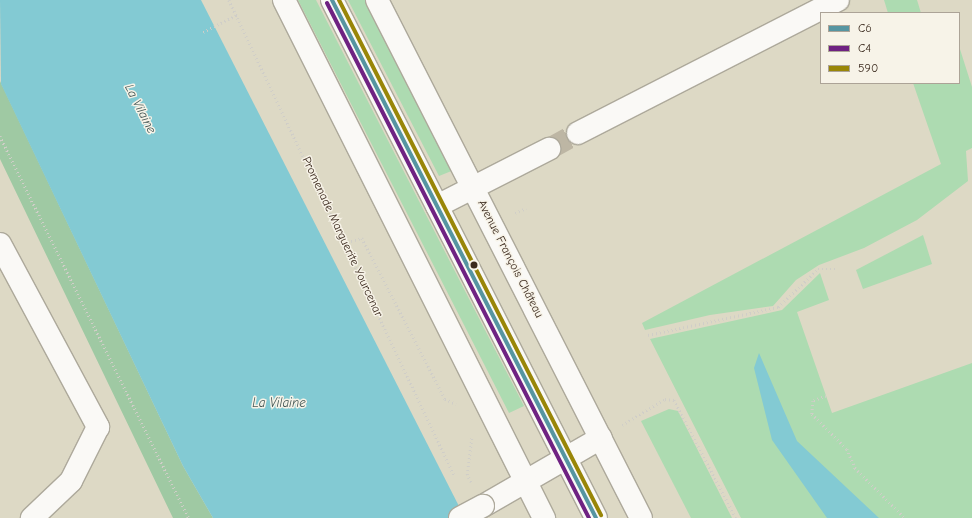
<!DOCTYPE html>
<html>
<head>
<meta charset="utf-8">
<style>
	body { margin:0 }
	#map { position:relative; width:972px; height:518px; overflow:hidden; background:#ddd9c5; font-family:"Comic Neue",sans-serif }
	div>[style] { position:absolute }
	.green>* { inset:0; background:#addbb1 }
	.forest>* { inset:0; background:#9fc9a3 }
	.water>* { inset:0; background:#83cad3 }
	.minor-tunnel>* { height:22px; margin-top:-11px; transform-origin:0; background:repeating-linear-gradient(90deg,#bdb6a4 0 22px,transparent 0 33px) }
	.path>* { height:2.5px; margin-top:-1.25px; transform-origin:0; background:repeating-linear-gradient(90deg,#d0cec8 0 1px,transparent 0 4px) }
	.roads { filter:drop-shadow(1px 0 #ada99b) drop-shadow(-1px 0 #ada99b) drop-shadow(0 1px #ada99b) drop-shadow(0 -1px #ada99b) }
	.minor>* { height:22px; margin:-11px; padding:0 11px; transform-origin:11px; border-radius:11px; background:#faf9f6 }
	.major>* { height:22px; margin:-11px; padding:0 11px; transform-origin:11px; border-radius:11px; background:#faf9f6 }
	.bridges { filter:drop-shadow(1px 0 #ada99b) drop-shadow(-1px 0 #ada99b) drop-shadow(0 1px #ada99b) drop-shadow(0 -1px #ada99b) }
	.minor-bridge>* { height:22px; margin:-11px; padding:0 11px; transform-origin:11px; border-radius:11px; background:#faf9f6 }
	.bus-1>* { height:4px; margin:-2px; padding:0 2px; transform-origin:2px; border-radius:2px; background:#5695a1 }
	.bus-2>* { height:4px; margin:-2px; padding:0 2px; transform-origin:2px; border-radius:2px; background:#6f2282 }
	.bus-3>* { height:4px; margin:-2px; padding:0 2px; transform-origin:2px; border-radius:2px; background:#998608 }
	.dots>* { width:11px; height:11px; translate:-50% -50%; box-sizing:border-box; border:2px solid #f7f3e8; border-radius:50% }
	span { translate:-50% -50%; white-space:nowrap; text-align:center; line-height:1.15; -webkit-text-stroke:3px #f7f3e8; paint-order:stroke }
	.street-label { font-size:12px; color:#3b2a1e }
	.water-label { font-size:13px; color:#455856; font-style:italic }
	.legend { position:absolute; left:820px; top:12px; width:140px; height:72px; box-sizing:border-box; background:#f7f3e8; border:1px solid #aca397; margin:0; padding:5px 7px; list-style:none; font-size:12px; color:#3b2a1e }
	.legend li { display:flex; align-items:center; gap:8px; height:20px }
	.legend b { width:20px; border:1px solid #aca397 }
</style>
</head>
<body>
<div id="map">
	<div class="green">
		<div style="clip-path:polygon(298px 0,316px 0,524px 406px,509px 413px)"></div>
		<div style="clip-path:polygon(348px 0,367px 0,454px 170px,439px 176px)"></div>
		<div style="clip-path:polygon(884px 0,917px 0,921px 13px,888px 13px)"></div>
		<div style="clip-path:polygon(959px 46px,972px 87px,972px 148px,966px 151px,968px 181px,917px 220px,864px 248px,819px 265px,796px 280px,773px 306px,710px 315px,645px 330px,642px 323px,941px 164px,913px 83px,959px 83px)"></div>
		<div style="clip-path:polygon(923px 235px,932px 264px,863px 289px,856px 270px)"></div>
		<div style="clip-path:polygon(820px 273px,829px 300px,797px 312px,832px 413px,972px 363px,972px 518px,741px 518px,650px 339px,782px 310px)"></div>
		<div style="clip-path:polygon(669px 409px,678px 411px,732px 518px,691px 518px,641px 421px)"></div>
	</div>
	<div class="forest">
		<div style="clip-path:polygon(0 81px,183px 466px,213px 518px,173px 518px,0 159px)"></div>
	</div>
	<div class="water">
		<div style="clip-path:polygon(0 0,201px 0,465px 518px,213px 518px,183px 466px,1px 84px)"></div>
		<div style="clip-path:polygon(759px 353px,797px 441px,879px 518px,827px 518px,772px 440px,754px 368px)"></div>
	</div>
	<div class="minor-tunnel">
		<div style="left:549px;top:149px;width:33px;rotate:-29deg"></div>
	</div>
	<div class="path">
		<div style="left:229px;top:0;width:526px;rotate:64.65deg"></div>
		<div style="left:203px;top:32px;width:38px;rotate:-27deg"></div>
		<div style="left:0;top:136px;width:426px;rotate:63.7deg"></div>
		<div style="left:515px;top:213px;width:12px;rotate:-24deg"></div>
		<div style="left:347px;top:242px;width:16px;rotate:-15deg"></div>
		<div style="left:362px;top:238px;width:181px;rotate:62.7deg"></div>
		<div style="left:445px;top:399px;width:12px;rotate:24deg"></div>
		<div style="left:648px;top:335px;width:133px;rotate:-12.2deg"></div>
		<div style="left:778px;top:307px;width:55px;rotate:-43.5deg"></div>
		<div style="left:818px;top:269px;width:18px"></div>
		<div style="left:826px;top:396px;width:14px;rotate:159deg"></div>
		<div style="left:813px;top:401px;width:13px;rotate:94deg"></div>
		<div style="left:812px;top:414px;width:49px;rotate:45deg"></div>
		<div style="left:847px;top:449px;width:21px;rotate:67deg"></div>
		<div style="left:855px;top:468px;width:71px;rotate:45deg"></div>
		<div style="left:622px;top:425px;width:50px;rotate:-31.2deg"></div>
		<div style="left:665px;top:399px;width:9px;rotate:6deg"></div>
		<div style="left:674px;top:400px;width:133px;rotate:62.3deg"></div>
		<div style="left:471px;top:482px;width:8px;rotate:-120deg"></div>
		<div style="left:467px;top:475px;width:38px;rotate:-83deg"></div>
	</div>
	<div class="roads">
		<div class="minor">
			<div style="left:332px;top:0;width:581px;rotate:62.99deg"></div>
			<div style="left:578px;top:133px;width:292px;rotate:-27.1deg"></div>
			<div style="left:437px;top:206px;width:126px;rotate:-27deg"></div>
			<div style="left:0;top:244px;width:208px;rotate:61.8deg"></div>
			<div style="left:98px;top:427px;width:60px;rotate:116.6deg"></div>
			<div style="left:71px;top:481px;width:54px;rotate:136.5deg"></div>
			<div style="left:483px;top:506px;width:136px;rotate:-30deg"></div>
		</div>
		<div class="major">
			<div style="left:284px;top:0;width:580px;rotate:63.35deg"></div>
			<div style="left:377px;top:0;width:581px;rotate:62.99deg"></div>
		</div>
	</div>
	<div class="bridges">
		<div class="minor-bridge">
			<div style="left:460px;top:518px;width:26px;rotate:-28deg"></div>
		</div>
	</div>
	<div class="bus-1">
		<div style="left:332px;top:0;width:581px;rotate:62.99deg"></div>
	</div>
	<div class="bus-2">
		<div style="left:327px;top:3px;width:578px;rotate:63.04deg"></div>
	</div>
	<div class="bus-3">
		<div style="left:339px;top:0;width:578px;rotate:63.04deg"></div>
	</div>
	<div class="dots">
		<div style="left:474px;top:265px;background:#3b2a1e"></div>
	</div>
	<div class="street-label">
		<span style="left:342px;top:237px;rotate:65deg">Promenade Marguerite Yourcenar</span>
		<span style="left:510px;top:259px;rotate:63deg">Avenue François Château</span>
	</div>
	<div class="water-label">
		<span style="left:140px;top:109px;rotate:63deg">La Vilaine</span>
		<span style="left:279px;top:403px">La Vilaine</span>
	</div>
	<ul class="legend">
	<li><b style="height:5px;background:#5695a1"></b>C6</li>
	<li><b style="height:5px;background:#6f2282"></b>C4</li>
	<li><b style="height:5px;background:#998608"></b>590</li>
	</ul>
</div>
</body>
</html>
